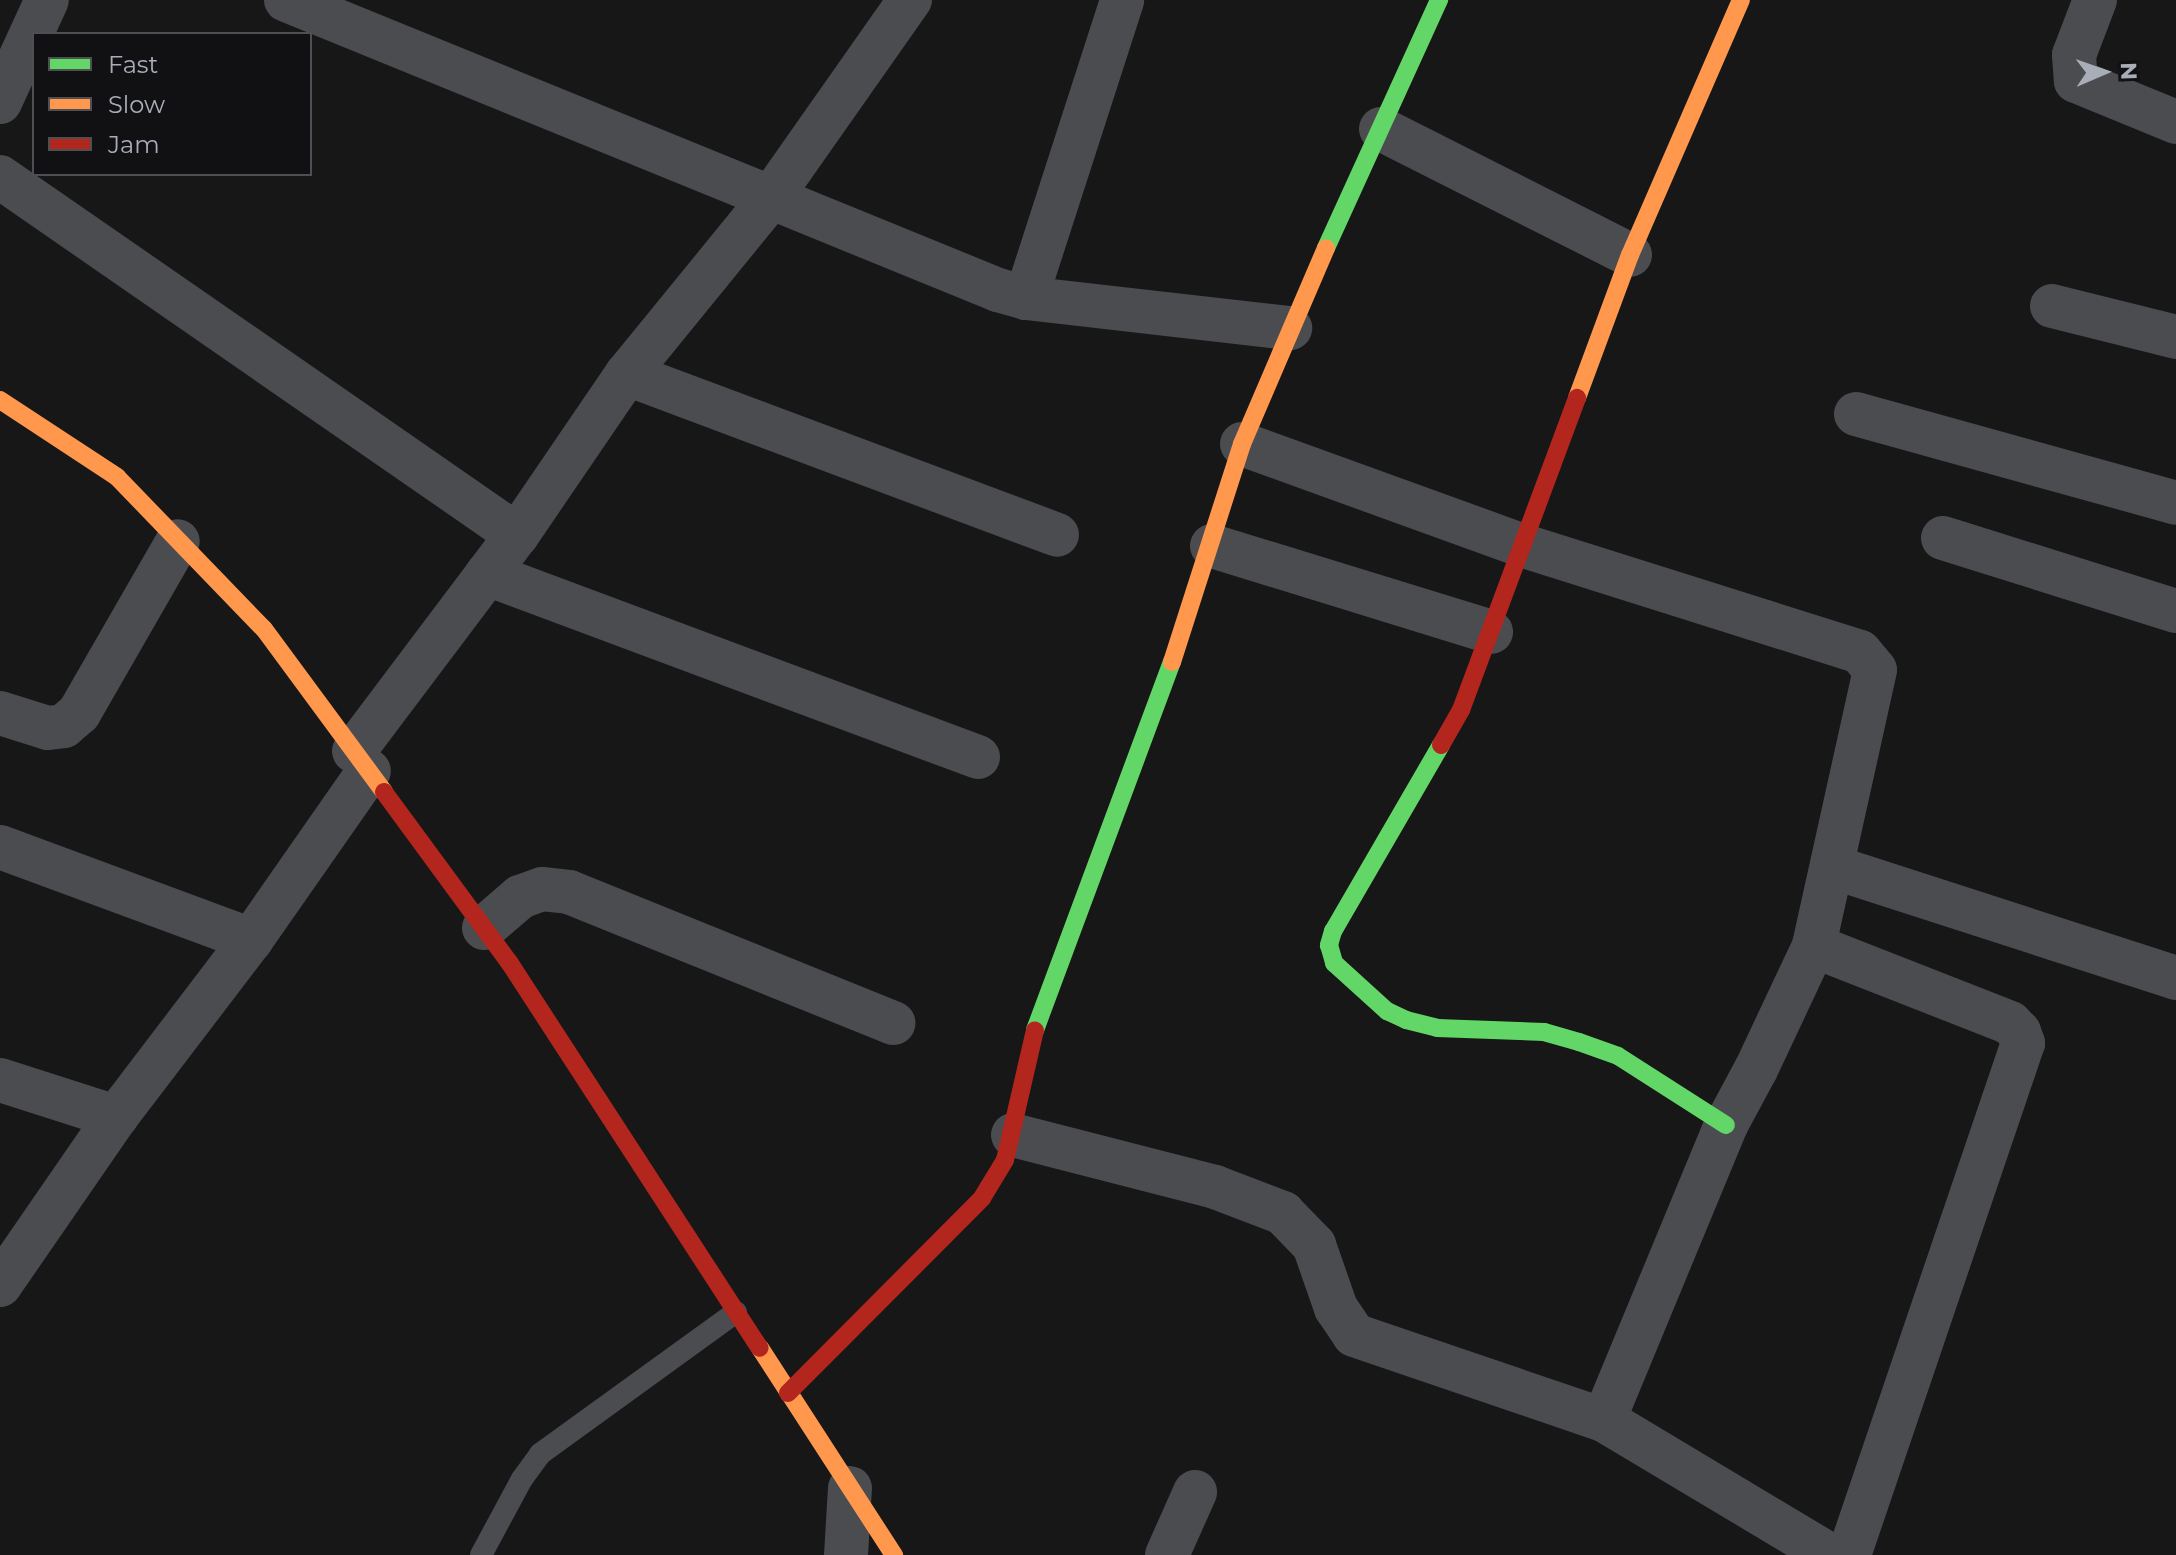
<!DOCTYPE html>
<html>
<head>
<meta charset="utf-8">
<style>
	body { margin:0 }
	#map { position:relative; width:2176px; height:1555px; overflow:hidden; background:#171717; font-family:Montserrat,sans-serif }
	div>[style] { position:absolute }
	.lane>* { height:22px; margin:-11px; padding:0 11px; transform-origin:11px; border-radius:11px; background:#4b4c50 }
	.street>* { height:44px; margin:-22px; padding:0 22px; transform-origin:22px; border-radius:22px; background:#4b4c50 }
	.fast>* { height:18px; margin:-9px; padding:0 9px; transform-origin:9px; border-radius:9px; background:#63d668 }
	.slow>* { height:18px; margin:-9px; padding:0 9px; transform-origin:9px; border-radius:9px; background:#ff974d }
	.jam>* { height:18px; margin:-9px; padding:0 9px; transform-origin:9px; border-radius:9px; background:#b3261e }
	span { translate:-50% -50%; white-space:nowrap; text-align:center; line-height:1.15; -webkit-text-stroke:7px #111113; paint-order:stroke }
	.legend { position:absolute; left:32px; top:32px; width:280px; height:144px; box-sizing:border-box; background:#111113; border:2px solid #4d4f55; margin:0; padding:10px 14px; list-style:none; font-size:24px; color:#a8adb8 }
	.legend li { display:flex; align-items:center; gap:16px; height:40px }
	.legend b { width:40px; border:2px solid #4d4f55 }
	.north { position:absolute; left:2064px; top:32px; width:80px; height:80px; -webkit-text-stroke:6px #111113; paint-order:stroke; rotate:88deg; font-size:22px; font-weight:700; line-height:32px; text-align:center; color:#a8adb8 }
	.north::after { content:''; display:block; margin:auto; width:28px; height:36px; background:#a8adb8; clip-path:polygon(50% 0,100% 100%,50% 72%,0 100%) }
</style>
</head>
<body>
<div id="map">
	<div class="lane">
		<div style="left:481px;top:1555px;width:86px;rotate:-61.7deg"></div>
		<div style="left:522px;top:1479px;width:31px;rotate:-54deg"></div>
		<div style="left:540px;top:1454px;width:242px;rotate:-35.9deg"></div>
	</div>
	<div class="street">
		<div style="left:286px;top:0;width:769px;rotate:22.16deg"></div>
		<div style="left:998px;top:290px;width:29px;rotate:16deg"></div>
		<div style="left:1026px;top:298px;width:266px;rotate:6.5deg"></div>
		<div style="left:2095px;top:0;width:59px;rotate:110.9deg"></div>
		<div style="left:2074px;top:55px;width:26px;rotate:86deg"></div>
		<div style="left:2076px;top:81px;width:108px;rotate:22.3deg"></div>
		<div style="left:0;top:102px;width:112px;rotate:-65.3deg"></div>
		<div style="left:1381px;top:129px;width:279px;rotate:26.8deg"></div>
		<div style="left:0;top:177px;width:629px;rotate:34.7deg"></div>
		<div style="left:1026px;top:298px;width:313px;rotate:-72.1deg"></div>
		<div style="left:2052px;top:306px;width:128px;rotate:14deg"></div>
		<div style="left:627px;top:374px;width:459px;rotate:20.5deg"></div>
		<div style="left:1856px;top:414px;width:332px;rotate:15.5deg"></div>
		<div style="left:1242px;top:444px;width:297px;rotate:19.9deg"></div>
		<div style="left:1521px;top:545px;width:355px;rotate:17.5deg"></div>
		<div style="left:1860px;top:652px;width:23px;rotate:50deg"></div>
		<div style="left:1875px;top:670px;width:283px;rotate:102.5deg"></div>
		<div style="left:1814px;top:946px;width:136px;rotate:115.2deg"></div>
		<div style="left:1756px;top:1069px;width:64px;rotate:118.2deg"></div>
		<div style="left:1726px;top:1125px;width:319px;rotate:112.5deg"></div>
		<div style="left:1943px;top:538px;width:244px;rotate:17.4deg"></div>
		<div style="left:1212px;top:546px;width:292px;rotate:17.1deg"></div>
		<div style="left:487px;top:574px;width:524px;rotate:20.44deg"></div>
		<div style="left:0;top:713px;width:50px;rotate:17.4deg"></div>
		<div style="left:48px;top:728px;width:16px;rotate:-7deg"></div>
		<div style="left:64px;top:726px;width:20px;rotate:-41deg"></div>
		<div style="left:79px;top:713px;width:198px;rotate:-60.1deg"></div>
		<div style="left:354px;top:751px;width:271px;rotate:-53deg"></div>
		<div style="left:517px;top:535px;width:195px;rotate:-55.7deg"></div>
		<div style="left:627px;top:374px;width:230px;rotate:-50.8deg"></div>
		<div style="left:772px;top:196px;width:240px;rotate:-54.9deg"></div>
		<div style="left:0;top:847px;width:268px;rotate:20.3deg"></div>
		<div style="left:1833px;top:867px;width:361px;rotate:17.9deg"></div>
		<div style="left:484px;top:928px;width:48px;rotate:-40.7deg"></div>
		<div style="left:520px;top:897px;width:23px;rotate:-20deg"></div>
		<div style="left:542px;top:889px;width:27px;rotate:6deg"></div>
		<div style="left:569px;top:892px;width:350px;rotate:22deg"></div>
		<div style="left:1814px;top:946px;width:211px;rotate:21.4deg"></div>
		<div style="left:2010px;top:1023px;width:13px;rotate:45deg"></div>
		<div style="left:2019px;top:1032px;width:12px;rotate:70deg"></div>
		<div style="left:2023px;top:1043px;width:541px;rotate:108.77deg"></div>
		<div style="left:0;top:1080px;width:122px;rotate:17.7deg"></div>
		<div style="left:1013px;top:1135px;width:209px;rotate:14.4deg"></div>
		<div style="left:1215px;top:1187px;width:73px;rotate:20.9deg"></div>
		<div style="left:1283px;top:1213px;width:45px;rotate:45.9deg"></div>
		<div style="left:1314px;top:1245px;width:67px;rotate:70.8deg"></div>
		<div style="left:1336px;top:1308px;width:32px;rotate:56deg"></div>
		<div style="left:1354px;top:1335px;width:264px;rotate:18.8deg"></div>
		<div style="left:1604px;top:1420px;width:263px;rotate:30.9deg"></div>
		<div style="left:0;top:1285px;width:204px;rotate:-55.4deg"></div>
		<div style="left:116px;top:1117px;width:223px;rotate:-52.7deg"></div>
		<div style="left:251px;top:940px;width:206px;rotate:-55.1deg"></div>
		<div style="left:846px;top:1555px;width:67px;rotate:-86.6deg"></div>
		<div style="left:1167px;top:1555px;width:69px;rotate:-66deg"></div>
	</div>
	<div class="fast">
		<div style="left:1326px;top:248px;width:273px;rotate:-65.5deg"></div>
		<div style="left:1441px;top:745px;width:215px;rotate:120.1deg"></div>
		<div style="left:1333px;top:931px;width:15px;rotate:106deg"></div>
		<div style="left:1329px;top:945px;width:19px;rotate:74deg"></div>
		<div style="left:1334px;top:963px;width:72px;rotate:42.2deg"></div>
		<div style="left:1387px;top:1011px;width:21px;rotate:25deg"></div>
		<div style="left:1406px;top:1020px;width:32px;rotate:14deg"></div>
		<div style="left:1437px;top:1028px;width:107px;rotate:2.1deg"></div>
		<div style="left:1544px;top:1032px;width:36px;rotate:16deg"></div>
		<div style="left:1579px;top:1042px;width:41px;rotate:19.7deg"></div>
		<div style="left:1618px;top:1056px;width:128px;rotate:32.6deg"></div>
		<div style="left:1035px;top:1030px;width:393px;rotate:-69.6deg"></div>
	</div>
	<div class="slow">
		<div style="left:1577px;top:398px;width:153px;rotate:-69.7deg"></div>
		<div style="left:1630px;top:255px;width:278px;rotate:-66.5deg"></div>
		<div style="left:0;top:400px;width:140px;rotate:33.3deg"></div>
		<div style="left:117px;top:477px;width:211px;rotate:46deg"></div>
		<div style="left:264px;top:629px;width:202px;rotate:53.6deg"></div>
		<div style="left:1172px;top:662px;width:229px;rotate:-72.2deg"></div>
		<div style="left:1242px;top:444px;width:213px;rotate:-66.8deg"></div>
		<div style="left:760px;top:1348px;width:247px;rotate:57.1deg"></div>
	</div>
	<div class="jam">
		<div style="left:1441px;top:745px;width:40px;rotate:-60.3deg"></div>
		<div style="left:1461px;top:710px;width:333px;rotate:-69.6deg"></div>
		<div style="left:384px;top:792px;width:211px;rotate:53.7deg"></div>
		<div style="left:509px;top:962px;width:460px;rotate:57deg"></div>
		<div style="left:788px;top:1393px;width:275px;rotate:-45.1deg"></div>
		<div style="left:982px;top:1198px;width:44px;rotate:-58.8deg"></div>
		<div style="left:1005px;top:1160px;width:133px;rotate:-77deg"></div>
	</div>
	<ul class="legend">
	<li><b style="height:10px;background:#63d668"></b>Fast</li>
	<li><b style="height:10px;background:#ff974d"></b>Slow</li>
	<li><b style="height:10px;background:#b3261e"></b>Jam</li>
	</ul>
	<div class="north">N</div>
</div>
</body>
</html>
